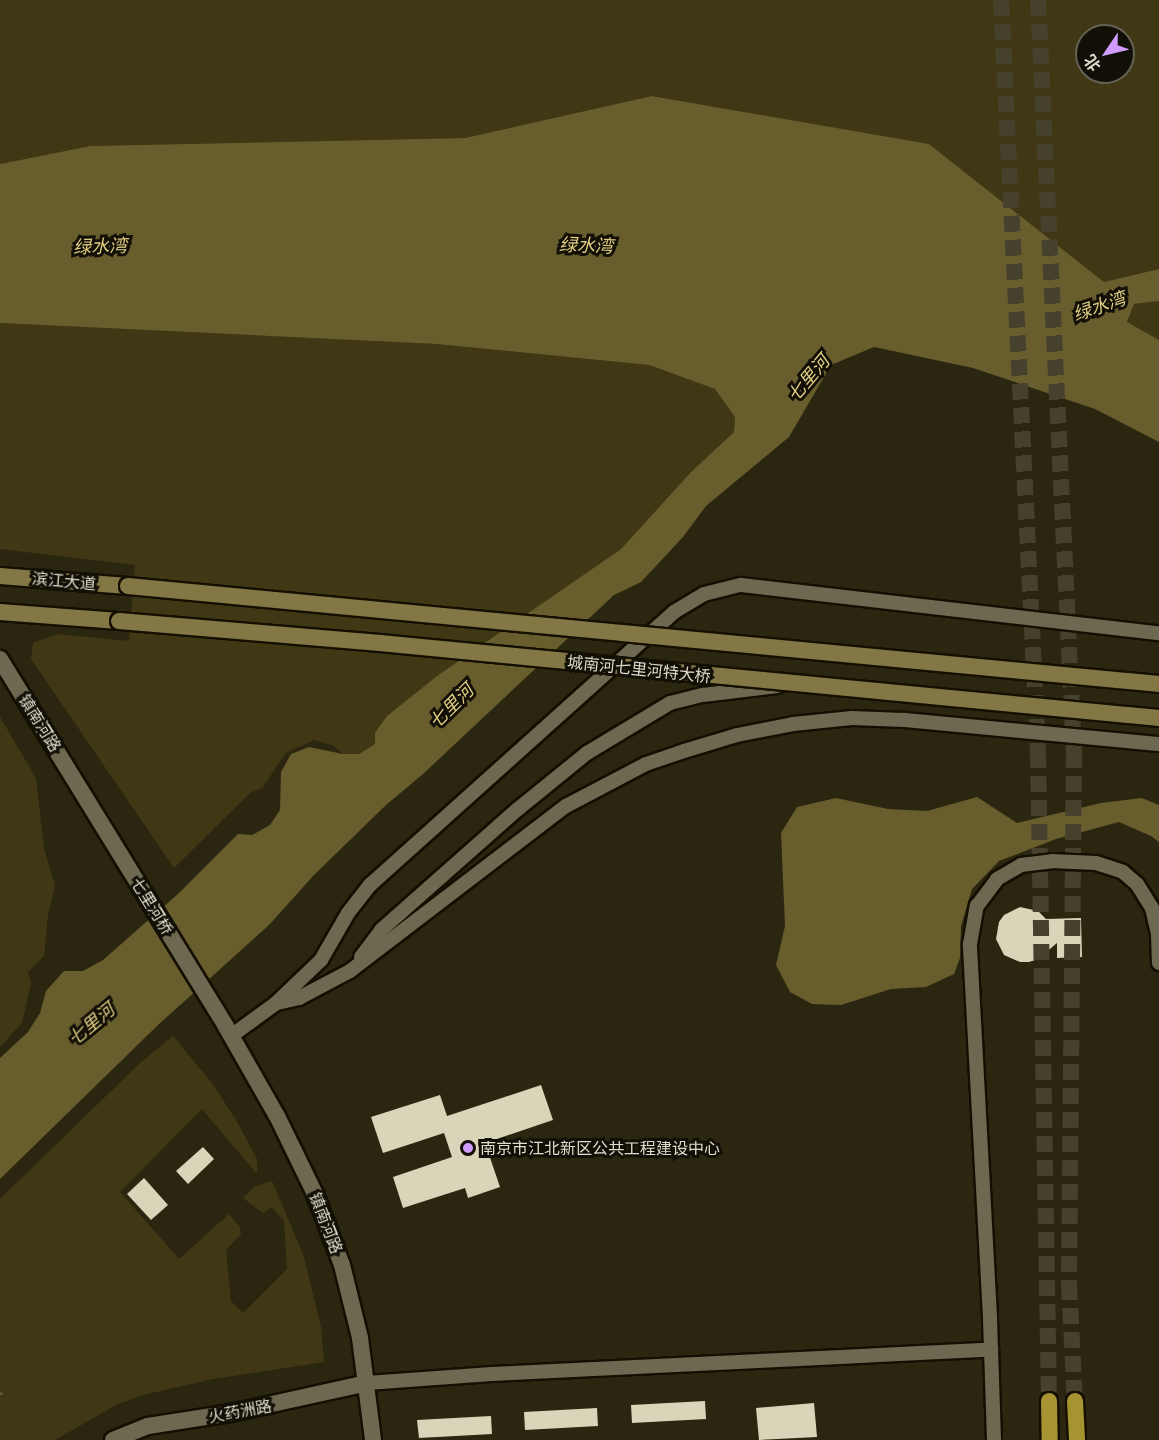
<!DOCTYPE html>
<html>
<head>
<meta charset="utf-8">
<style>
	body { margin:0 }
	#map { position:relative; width:1159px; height:1440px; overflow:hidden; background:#2b2610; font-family:Lato,"Noto Sans SC",sans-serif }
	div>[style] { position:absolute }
	.green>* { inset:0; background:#403814 }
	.water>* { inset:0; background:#685d2d }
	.building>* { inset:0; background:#dad4b9 }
	.trunk-tunnel>* { height:16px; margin-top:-8px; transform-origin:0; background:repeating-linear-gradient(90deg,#46412c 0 16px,transparent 0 24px) }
	.path>* { height:2px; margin-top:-1px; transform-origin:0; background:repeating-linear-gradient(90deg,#635f4b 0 3px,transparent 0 6px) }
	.roads { filter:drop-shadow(2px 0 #140f00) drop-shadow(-2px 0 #140f00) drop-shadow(0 2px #140f00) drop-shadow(0 -2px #140f00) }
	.minor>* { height:14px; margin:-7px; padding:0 7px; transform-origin:7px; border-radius:7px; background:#6d6850 }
	.tertiary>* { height:16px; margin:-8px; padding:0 8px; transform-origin:8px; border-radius:8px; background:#6d6850 }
	.secondary>* { height:16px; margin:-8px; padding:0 8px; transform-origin:8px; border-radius:8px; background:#837845 }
	.trunk>* { height:16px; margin:-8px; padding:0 8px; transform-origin:8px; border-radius:8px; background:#a69332 }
	.bridges { filter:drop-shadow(2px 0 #140f00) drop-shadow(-2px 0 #140f00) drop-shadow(0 2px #140f00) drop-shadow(0 -2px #140f00) }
	.secondary-bridge>* { height:16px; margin:-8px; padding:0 8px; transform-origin:8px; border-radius:8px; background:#837845 }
	.dots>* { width:16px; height:16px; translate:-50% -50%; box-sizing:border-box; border:3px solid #120f06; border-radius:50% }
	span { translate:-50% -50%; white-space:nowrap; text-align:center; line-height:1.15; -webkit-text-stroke:6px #120f06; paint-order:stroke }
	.street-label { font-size:16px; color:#dfdcce }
	.poi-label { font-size:16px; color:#dfdcce }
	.left { translate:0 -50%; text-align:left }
	.water-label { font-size:18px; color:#dfce81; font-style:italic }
	.north { position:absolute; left:1075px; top:24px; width:60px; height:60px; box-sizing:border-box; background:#120f06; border:2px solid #646156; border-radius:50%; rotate:235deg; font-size:16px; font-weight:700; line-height:24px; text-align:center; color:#dfdcce }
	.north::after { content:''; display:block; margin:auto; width:21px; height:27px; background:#d09dff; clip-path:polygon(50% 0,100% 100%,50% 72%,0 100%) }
</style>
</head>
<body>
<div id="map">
	<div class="green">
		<div style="clip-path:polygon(evenodd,0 0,1159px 0,1159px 269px,1104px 282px,929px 144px,652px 96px,465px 138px,90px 146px,0 164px,0 0,1087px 36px,1123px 36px,1123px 72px,1087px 72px,1087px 36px)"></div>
		<div style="clip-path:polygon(1159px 301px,1159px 340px,1127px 323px,1134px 304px)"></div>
		<div style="clip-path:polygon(0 323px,436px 344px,649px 365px,715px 389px,735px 417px,734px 432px,691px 472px,621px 549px,437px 676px,387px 716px,375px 744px,359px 754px,343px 754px,334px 746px,314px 740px,286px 753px,262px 788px,250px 793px,174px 868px,31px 659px,33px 643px,58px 634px,129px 641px,135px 565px,0 549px)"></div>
		<div style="clip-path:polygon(0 717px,36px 778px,44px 849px,55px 885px,48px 916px,44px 956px,28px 972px,31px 983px,22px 1023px,0 1047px)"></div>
		<div style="clip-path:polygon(173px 1036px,212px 1083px,236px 1120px,257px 1159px,257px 1174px,202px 1109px,120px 1192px,179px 1259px,229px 1214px,240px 1227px,241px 1234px,226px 1250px,231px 1301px,243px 1313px,287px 1269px,284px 1221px,272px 1207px,263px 1213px,243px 1198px,254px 1187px,272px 1181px,303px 1254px,321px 1327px,324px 1362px,213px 1379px,143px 1395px,116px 1405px,55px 1440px,0 1440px,0 1199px,140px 1063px)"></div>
	</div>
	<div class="water">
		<div style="clip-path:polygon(652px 96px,929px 144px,1104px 282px,1159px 269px,1159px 301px,1134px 304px,1127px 322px,1159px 340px,1159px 442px,1095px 409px,973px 368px,874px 347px,831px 365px,789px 437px,706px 506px,683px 537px,641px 582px,614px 595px,423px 774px,386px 805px,314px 875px,269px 925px,158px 1025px,0 1179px,0 1058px,28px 1032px,40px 1013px,46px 991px,64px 971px,83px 971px,103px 960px,179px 893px,238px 834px,252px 835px,270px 825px,280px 810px,281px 772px,291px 754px,309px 747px,343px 754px,359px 754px,375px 744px,375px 733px,387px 716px,437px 676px,621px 549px,691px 472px,734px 432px,735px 417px,715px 389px,649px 365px,436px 344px,0 323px,0 164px,90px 146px,465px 138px)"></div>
		<div style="clip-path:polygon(977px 797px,1017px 823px,1101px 803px,1142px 798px,1159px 805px,1159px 842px,1151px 836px,1119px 822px,1056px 839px,999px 861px,972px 889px,961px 926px,960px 958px,954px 974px,926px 987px,891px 989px,841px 1005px,812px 1004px,790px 992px,776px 965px,785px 926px,781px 833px,797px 807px,836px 798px,888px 809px,927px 811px)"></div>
	</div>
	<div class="building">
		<div style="clip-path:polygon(1020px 907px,1038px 911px,1046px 919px,1081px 918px,1082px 957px,1057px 958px,1057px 943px,1038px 959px,1029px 962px,1020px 962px,1004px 955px,996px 939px,999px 922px,1004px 915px)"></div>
		<div style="clip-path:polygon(541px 1085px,553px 1120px,485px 1143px,500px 1187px,468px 1198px,465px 1188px,403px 1208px,393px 1177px,452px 1157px,444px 1133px,383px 1153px,371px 1117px,440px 1095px,447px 1116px)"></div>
		<div style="clip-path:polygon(203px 1147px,214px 1159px,188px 1184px,176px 1171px)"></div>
		<div style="clip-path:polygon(144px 1178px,168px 1205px,151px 1220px,127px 1194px)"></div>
		<div style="clip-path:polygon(705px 1401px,706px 1419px,632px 1423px,631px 1405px)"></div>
		<div style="clip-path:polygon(814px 1403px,817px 1437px,759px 1440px,756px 1408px)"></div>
		<div style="clip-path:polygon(597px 1408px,598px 1426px,525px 1430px,524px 1412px)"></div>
		<div style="clip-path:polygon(491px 1416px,492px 1434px,419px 1438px,417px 1420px)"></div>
	</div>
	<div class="trunk-tunnel">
		<div style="left:1001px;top:0;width:753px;rotate:87.18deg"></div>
		<div style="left:1038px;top:752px;width:649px;rotate:89.03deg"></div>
		<div style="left:1038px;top:0;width:753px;rotate:87.26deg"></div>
		<div style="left:1074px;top:752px;width:532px;rotate:90.54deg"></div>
		<div style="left:1069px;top:1284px;width:117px;rotate:87.1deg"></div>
	</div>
	<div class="path">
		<div style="left:0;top:1395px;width:6px;rotate:-51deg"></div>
	</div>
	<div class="roads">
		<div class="minor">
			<div style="left:361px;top:957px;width:34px;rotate:-53deg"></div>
			<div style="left:381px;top:930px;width:183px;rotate:-41.5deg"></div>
			<div style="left:518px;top:809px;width:89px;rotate:-39.1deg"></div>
			<div style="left:587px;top:753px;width:97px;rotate:-31.1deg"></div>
			<div style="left:670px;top:703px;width:34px;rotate:-14deg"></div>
			<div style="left:703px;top:695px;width:75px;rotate:-6.9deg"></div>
			<div style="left:277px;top:1003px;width:23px;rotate:-13deg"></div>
			<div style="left:299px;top:998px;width:58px;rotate:-27.9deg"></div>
			<div style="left:350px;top:971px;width:272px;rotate:-37.4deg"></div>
			<div style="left:566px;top:806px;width:90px;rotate:-27.7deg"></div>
			<div style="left:646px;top:764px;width:40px;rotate:-18.9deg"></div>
			<div style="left:684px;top:751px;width:55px;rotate:-16.8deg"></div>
			<div style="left:737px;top:735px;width:57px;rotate:-11.1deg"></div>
			<div style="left:793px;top:724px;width:59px;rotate:-5.8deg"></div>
			<div style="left:852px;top:718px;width:52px;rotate:2.2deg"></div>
			<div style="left:904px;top:720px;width:256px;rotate:5.4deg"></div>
			<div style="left:231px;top:1036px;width:54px;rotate:-36deg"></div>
			<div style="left:275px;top:1004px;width:64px;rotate:-43.7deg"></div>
			<div style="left:321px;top:960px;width:54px;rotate:-60.1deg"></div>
			<div style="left:348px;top:913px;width:37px;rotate:-52deg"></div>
			<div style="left:371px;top:884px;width:407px;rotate:-41.9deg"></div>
			<div style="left:674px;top:612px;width:35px;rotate:-31deg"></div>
			<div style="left:704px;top:594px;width:38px;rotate:-14deg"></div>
			<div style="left:741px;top:585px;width:421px;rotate:6.6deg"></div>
			<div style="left:367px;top:1383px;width:125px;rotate:-4.1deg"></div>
			<div style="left:492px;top:1374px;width:500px;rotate:-2.8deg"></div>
			<div style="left:994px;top:1440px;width:123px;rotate:-91.9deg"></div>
			<div style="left:990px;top:1317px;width:374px;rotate:-93.1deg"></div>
			<div style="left:970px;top:944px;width:39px;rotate:-80deg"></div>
			<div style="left:977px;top:906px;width:34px;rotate:-53deg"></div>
			<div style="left:997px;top:879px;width:28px;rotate:-30deg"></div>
			<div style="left:1021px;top:865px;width:31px;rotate:-7deg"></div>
			<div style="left:1052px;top:861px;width:44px;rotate:2.6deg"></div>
			<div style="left:1096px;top:863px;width:28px;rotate:18deg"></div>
			<div style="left:1123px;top:872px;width:18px;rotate:41deg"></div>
			<div style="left:1137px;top:884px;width:28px;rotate:58deg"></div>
			<div style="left:1152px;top:908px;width:28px;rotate:77deg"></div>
			<div style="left:1158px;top:935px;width:28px;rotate:88deg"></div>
		</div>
		<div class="tertiary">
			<div style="left:0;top:659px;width:430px;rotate:58.4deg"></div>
			<div style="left:225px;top:1025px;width:105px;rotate:60.3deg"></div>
			<div style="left:277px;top:1116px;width:87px;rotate:64deg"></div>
			<div style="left:315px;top:1194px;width:76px;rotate:69.2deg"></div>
			<div style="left:342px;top:1265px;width:75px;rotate:76.1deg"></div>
			<div style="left:360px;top:1338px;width:103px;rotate:82.7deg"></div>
			<div style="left:113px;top:1440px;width:38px;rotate:-22deg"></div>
			<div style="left:148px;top:1426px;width:84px;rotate:-8.9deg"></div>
			<div style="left:231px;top:1413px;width:139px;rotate:-12.4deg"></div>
		</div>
		<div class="secondary">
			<div style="left:0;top:576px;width:128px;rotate:4.5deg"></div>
			<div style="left:0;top:612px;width:119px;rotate:4.3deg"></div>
		</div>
		<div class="trunk">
			<div style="left:1049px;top:1401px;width:39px;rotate:89deg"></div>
			<div style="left:1075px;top:1401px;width:39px;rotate:87deg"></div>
		</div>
	</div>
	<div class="bridges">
		<div class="secondary-bridge">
			<div style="left:128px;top:586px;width:1036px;rotate:5.43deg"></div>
			<div style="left:119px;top:621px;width:262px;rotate:4.8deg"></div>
			<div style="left:380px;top:643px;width:783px;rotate:5.5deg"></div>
		</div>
	</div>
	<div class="dots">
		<div style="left:468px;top:1148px;background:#d09dff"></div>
	</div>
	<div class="street-label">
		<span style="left:64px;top:581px;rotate:5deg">滨江大道</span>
		<span style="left:639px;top:669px;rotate:6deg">城南河七里河特大桥</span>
		<span style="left:40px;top:723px;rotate:58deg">镇南河路</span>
		<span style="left:152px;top:906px;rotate:58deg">七里河桥</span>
		<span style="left:326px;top:1223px;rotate:69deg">镇南河路</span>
		<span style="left:240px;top:1411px;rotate:-10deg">火药洲路</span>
	</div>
	<div class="poi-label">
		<span class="left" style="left:480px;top:1148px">南京市江北新区公共工程建设中心</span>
	</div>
	<div class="water-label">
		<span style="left:586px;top:245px;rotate:2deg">绿水湾</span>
		<span style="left:100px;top:246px;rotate:-2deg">绿水湾</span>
		<span style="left:1099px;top:306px;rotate:-19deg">绿水湾</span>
		<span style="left:808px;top:378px;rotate:-50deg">七里河</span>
		<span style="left:451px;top:706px;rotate:-45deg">七里河</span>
		<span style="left:91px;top:1024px;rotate:-40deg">七里河</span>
	</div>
	<div class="north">北</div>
</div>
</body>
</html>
